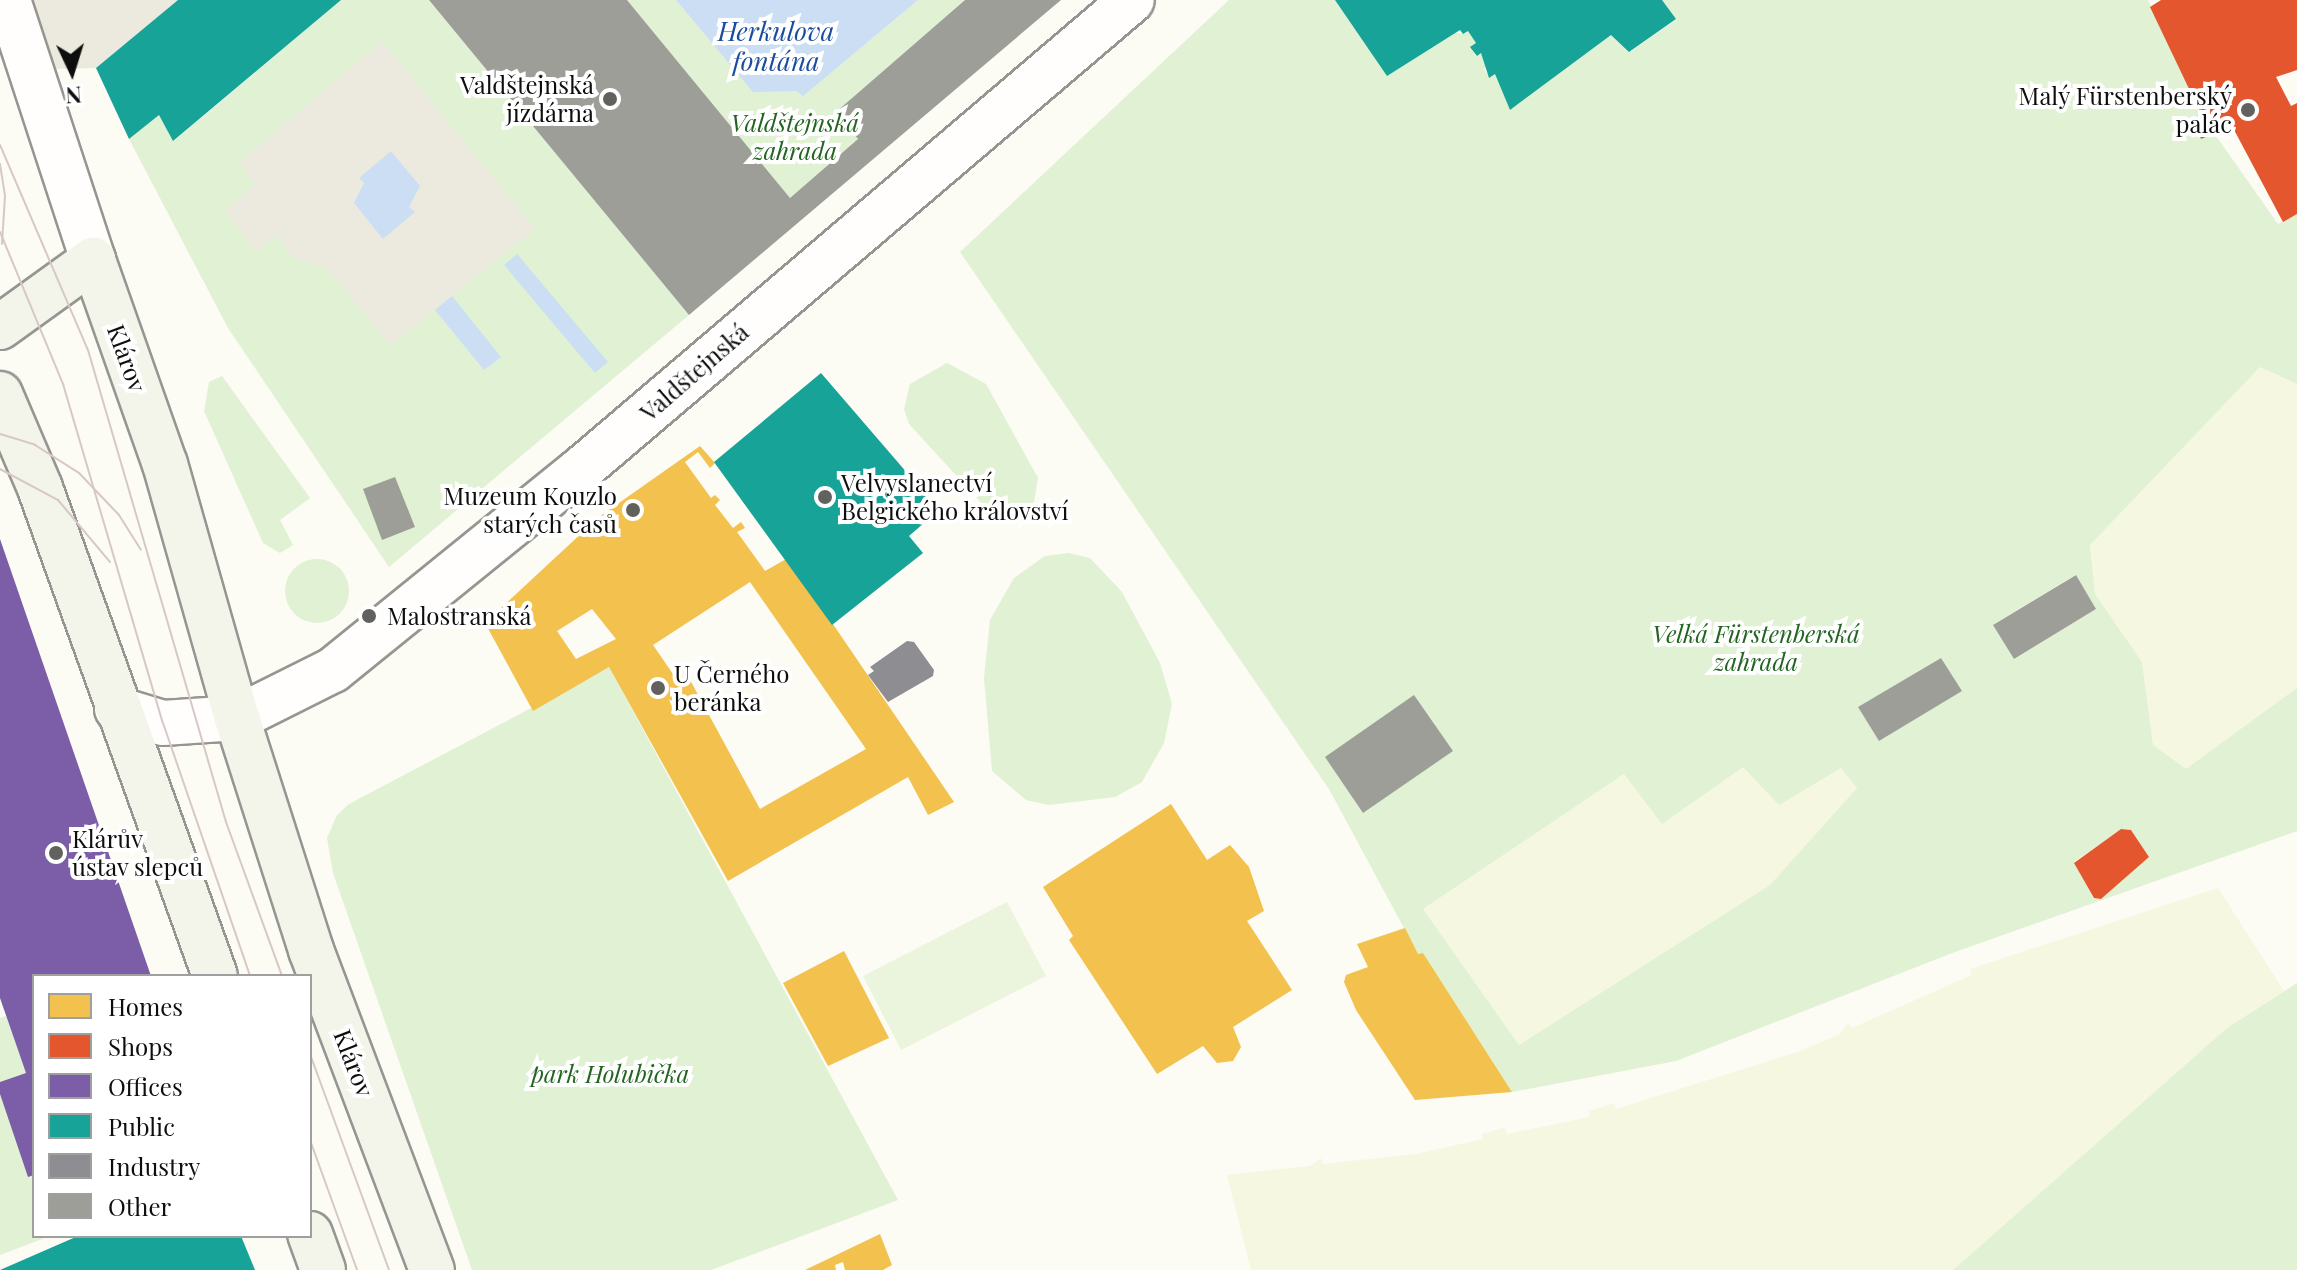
<!DOCTYPE html>
<html>
<head>
<meta charset="utf-8">
<style>
	body { margin:0 }
	#map { position:relative; width:2297px; height:1270px; overflow:hidden; background:#fcfbf4; font-family:"Playfair Display",serif }
	div>[style] { position:absolute }
	.farmland>* { inset:0; background:#f6f7e0 }
	.green>* { inset:0; background:#e0f1d4 }
	.round { border-radius:50% }
	.pitch>* { inset:0; background:#ebf5de }
	.plaza>* { inset:0; background:#eceadf }
	.water>* { inset:0; background:#cbdef4 }
	.homes>* { inset:0; background:#f2c14e }
	.shops>* { inset:0; background:#e4572e }
	.offices>* { inset:0; background:#7b5ea7 }
	.public>* { inset:0; background:#17a398 }
	.industry>* { inset:0; background:#8d8d92 }
	.building>* { inset:0; background:#9e9e99 }
	.roads { filter:drop-shadow(2px 0 #959592) drop-shadow(-2px 0 #959592) drop-shadow(0 2px #959592) drop-shadow(0 -2px #959592) }
	.minor>* { height:44px; margin:-22px; padding:0 22px; transform-origin:22px; border-radius:22px; background:#fffefd }
	.secondary>* { height:44px; margin:-22px; padding:0 22px; transform-origin:22px; border-radius:22px; background:#f4f5ea }
	.tram>* { height:2px; margin:-1px; padding:0 1px; transform-origin:1px; border-radius:1px; background:#d7c8c5 }
	.dots>* { width:22px; height:22px; translate:-50% -50%; box-sizing:border-box; border:4px solid #fff; border-radius:50% }
	span { translate:-50% -50%; white-space:nowrap; text-align:center; line-height:1.15; -webkit-text-stroke:8px #fff; paint-order:stroke }
	.poi-label { font-size:24px; color:#0e0e0e }
	.right { translate:-100% -50%; text-align:right }
	.left { translate:0 -50%; text-align:left }
	.park-label { font-size:24px; color:#226420; font-style:italic }
	.street-label { font-size:24px; color:#0e0e0e }
	.water-label { font-size:26px; color:#1b4d9d; font-style:italic }
	.legend { position:absolute; left:32px; top:974px; width:280px; height:264px; box-sizing:border-box; background:#fff; border:2px solid #9f9f9f; margin:0; padding:10px 14px; list-style:none; font-size:24px; color:#0e0e0e }
	.legend li { display:flex; align-items:center; gap:16px; height:40px }
	.legend b { width:40px; border:2px solid #9f9f9f }
	.north { position:absolute; left:32px; top:32px; width:80px; height:80px; -webkit-text-stroke:6px #fff; paint-order:stroke; rotate:176deg; font-size:22px; font-weight:700; line-height:32px; text-align:center; color:#0e0e0e }
	.north::after { content:''; display:block; margin:auto; width:28px; height:36px; background:#0e0e0e; clip-path:polygon(50% 0,100% 100%,50% 72%,0 100%) }
</style>
</head>
<body>
<div id="map">
	<div class="farmland">
		<div style="clip-path:polygon(2260px 367px,2297px 384px,2297px 688px,2186px 770px,2153px 745px,2142px 662px,2095px 594px,2090px 545px)"></div>
		<div style="clip-path:polygon(1743px 766px,1841px 768px,1857px 788px,1770px 885px,1519px 1045px,1423px 909px,1624px 774px)"></div>
		<div style="clip-path:polygon(2218px 888px,2284px 991px,2227px 1028px,1953px 1270px,1251px 1270px,1227px 1175px,1310px 1166px,1321px 1158px,1323px 1164px,1416px 1154px,1483px 1139px,1482px 1134px,1505px 1127px,1507px 1134px,1590px 1117px,1589px 1111px,1614px 1103px,1616px 1109px,1801px 1051px,1840px 1034px,1848px 1023px,1852px 1028px,1972px 975px,1970px 969px)"></div>
	</div>
	<div class="green">
		<div style="clip-path:polygon(341px 0,429px 0,689px 315px,389px 567px,228px 328px,129px 139px,159px 115px,174px 141px)"></div>
		<div style="clip-path:polygon(627px 0,676px 0,716px 47px,847px 59px,918px 0,965px 0,836px 112px,858px 139px,790px 198px)"></div>
		<div style="clip-path:polygon(evenodd,1229px 0,1335px 0,1463px 34px,1468px 31px,1476px 43px,1471px 47px,1476px 56px,1481px 53px,1489px 66px,1484px 69px,1489px 77px,1495px 74px,1510px 110px,1611px 35px,1630px 52px,1676px 20px,1662px 0,2148px 0,2201px 114px,2192px 120px,2200px 139px,2214px 133px,2278px 224px,2297px 214px,2297px 384px,2260px 367px,2090px 545px,2095px 594px,2142px 662px,2153px 745px,2186px 769px,2297px 688px,2297px 831px,1955px 952px,1676px 1061px,1512px 1092px,1423px 953px,1418px 954px,1329px 789px,960px 252px,1229px 0,2075px 575px,2096px 609px,2014px 659px,1994px 624px,2075px 575px,1229px 0,1941px 658px,1961px 691px,1879px 741px,1859px 707px,1941px 658px,1229px 0,1743px 767px,1779px 805px,1841px 768px,1857px 788px,1770px 885px,1519px 1045px,1423px 909px,1624px 774px,1662px 824px,1743px 767px,1229px 0,2121px 829px,2131px 830px,2149px 857px,2101px 899px,2094px 898px,2074px 862px,2121px 829px)"></div>
		<div style="clip-path:polygon(947px 363px,986px 384px,1038px 478px,1034px 502px,1005px 522px,988px 510px,909px 424px,904px 409px,910px 384px)"></div>
		<div style="clip-path:polygon(222px 376px,310px 498px,280px 520px,293px 545px,280px 553px,263px 543px,204px 411px,209px 382px)"></div>
		<div style="clip-path:polygon(1068px 553px,1090px 558px,1122px 592px,1160px 663px,1172px 704px,1164px 743px,1142px 782px,1115px 797px,1049px 805px,1026px 800px,992px 771px,984px 678px,990px 620px,1014px 578px,1045px 556px)"></div>
		<div class="round" style="left:285px;top:559px;width:64px;height:64px"></div>
		<div style="clip-path:polygon(609px 667px,898px 1200px,711px 1270px,472px 1270px,333px 873px,327px 838px,337px 815px,349px 804px)"></div>
		<div style="clip-path:polygon(2297px 983px,2297px 1270px,1953px 1270px,2227px 1028px)"></div>
		<div style="clip-path:polygon(6px 1016px,26px 1073px,0 1082px,0 1018px)"></div>
		<div style="clip-path:polygon(0 1094px,34px 1175px,34px 1236px,50px 1236px,0 1255px)"></div>
	</div>
	<div class="pitch">
		<div style="clip-path:polygon(1007px 902px,1046px 976px,901px 1050px,863px 976px)"></div>
	</div>
	<div class="plaza">
		<div style="clip-path:polygon(31px 0,178px 0,96px 68px,56px 69px)"></div>
		<div style="clip-path:polygon(evenodd,382px 41px,535px 229px,391px 345px,326px 267px,293px 257px,277px 235px,256px 252px,225px 211px,255px 183px,240px 162px,382px 41px,364px 183px,409px 207px,414px 212px,354px 203px,364px 183px)"></div>
	</div>
	<div class="water">
		<div style="clip-path:polygon(676px 0,918px 0,803px 96px,797px 91px,753px 92px)"></div>
		<div style="clip-path:polygon(391px 151px,420px 186px,409px 207px,415px 212px,383px 239px,354px 203px,364px 183px,359px 178px)"></div>
		<div style="clip-path:polygon(517px 254px,608px 362px,595px 373px,504px 265px)"></div>
		<div style="clip-path:polygon(452px 296px,501px 357px,484px 370px,435px 310px)"></div>
	</div>
	<div class="homes">
		<div style="clip-path:polygon(evenodd,700px 446px,715px 463px,710px 468px,698px 452px,685px 462px,711px 498px,715px 495px,720px 500px,715px 505px,733px 528px,741px 522px,745px 528px,737px 532px,765px 571px,788px 558px,954px 802px,928px 815px,908px 777px,728px 881px,609px 667px,533px 711px,485px 623px,599px 517px,700px 446px,750px 582px,866px 749px,760px 809px,683px 667px,673px 674px,653px 645px,750px 582px,700px 446px,592px 609px,616px 639px,576px 659px,557px 631px,592px 609px)"></div>
		<div style="clip-path:polygon(1171px 804px,1207px 860px,1230px 845px,1249px 867px,1264px 911px,1247px 921px,1292px 990px,1233px 1027px,1241px 1047px,1233px 1061px,1217px 1063px,1203px 1046px,1157px 1074px,1069px 940px,1073px 936px,1043px 887px)"></div>
		<div style="clip-path:polygon(1405px 928px,1418px 954px,1423px 953px,1512px 1092px,1415px 1100px,1356px 1010px,1344px 982px,1346px 975px,1368px 967px,1357px 944px)"></div>
		<div style="clip-path:polygon(844px 951px,889px 1038px,828px 1066px,783px 983px)"></div>
		<div style="clip-path:polygon(880px 1234px,892px 1265px,883px 1270px,845px 1270px,843px 1262px,835px 1265px,836px 1270px,805px 1270px)"></div>
	</div>
	<div class="shops">
		<div style="clip-path:polygon(2161px 0,2297px 0,2297px 70px,2276px 77px,2291px 106px,2297px 103px,2297px 214px,2283px 222px,2232px 126px,2201px 139px,2192px 119px,2201px 114px,2150px 7px)"></div>
		<div style="clip-path:polygon(2121px 829px,2131px 830px,2149px 857px,2101px 899px,2094px 898px,2074px 863px)"></div>
	</div>
	<div class="offices">
		<div style="clip-path:polygon(0 539px,151px 976px,34px 976px,34px 1175px,28px 1177px,0 1094px,0 1082px,26px 1073px,0 998px)"></div>
	</div>
	<div class="public">
		<div style="clip-path:polygon(178px 0,341px 0,173px 141px,159px 115px,129px 139px,96px 68px)"></div>
		<div style="clip-path:polygon(1335px 0,1662px 0,1676px 19px,1629px 52px,1611px 35px,1510px 110px,1495px 74px,1489px 78px,1481px 53px,1477px 56px,1470px 47px,1476px 43px,1468px 31px,1463px 34px,1460px 30px,1387px 76px)"></div>
		<div style="clip-path:polygon(821px 373px,939px 510px,909px 536px,923px 553px,832px 625px,714px 462px)"></div>
		<div style="clip-path:polygon(78px 1236px,241px 1236px,255px 1270px,0 1270px)"></div>
	</div>
	<div class="industry">
		<div style="clip-path:polygon(907px 641px,914px 642px,934px 670px,933px 676px,888px 702px,868px 675px,874px 671px,870px 667px)"></div>
	</div>
	<div class="building">
		<div style="clip-path:polygon(429px 0,627px 0,790px 198px,858px 139px,836px 112px,965px 0,1061px 0,689px 315px)"></div>
		<div style="clip-path:polygon(395px 477px,415px 527px,382px 540px,363px 489px)"></div>
		<div style="clip-path:polygon(2076px 575px,2096px 609px,2014px 659px,1993px 625px)"></div>
		<div style="clip-path:polygon(1941px 658px,1962px 691px,1879px 741px,1858px 707px)"></div>
		<div style="clip-path:polygon(1414px 695px,1453px 751px,1363px 813px,1325px 757px)"></div>
	</div>
	<div class="roads">
		<div class="minor">
			<div style="left:8px;top:0;width:274px;rotate:71.9deg"></div>
			<div style="left:117px;top:709px;width:48px;rotate:16.9deg"></div>
			<div style="left:163px;top:723px;width:74px;rotate:-3.9deg"></div>
			<div style="left:237px;top:718px;width:107px;rotate:-26.6deg"></div>
			<div style="left:333px;top:670px;width:316px;rotate:-39deg"></div>
			<div style="left:579px;top:471px;width:726px;rotate:-40.42deg"></div>
		</div>
		<div class="secondary">
			<div style="left:0;top:327px;width:115px;rotate:-35.8deg"></div>
			<div style="left:93px;top:260px;width:216px;rotate:70.6deg"></div>
			<div style="left:165px;top:464px;width:264px;rotate:74.2deg"></div>
			<div style="left:237px;top:718px;width:244px;rotate:72.3deg"></div>
			<div style="left:311px;top:950px;width:342px;rotate:69.3deg"></div>
			<div style="left:0;top:394px;width:102px;rotate:66.9deg"></div>
			<div style="left:40px;top:488px;width:518px;rotate:70.27deg"></div>
			<div style="left:310px;top:1234px;width:38px;rotate:70deg"></div>
		</div>
	</div>
	<div class="tram">
		<div style="left:0;top:145px;width:223px;rotate:66.8deg"></div>
		<div style="left:88px;top:350px;width:492px;rotate:73.7deg"></div>
		<div style="left:226px;top:822px;width:164px;rotate:70deg"></div>
		<div style="left:0;top:164px;width:32px;rotate:81deg"></div>
		<div style="left:5px;top:196px;width:48px;rotate:93.6deg"></div>
		<div style="left:0;top:232px;width:165px;rotate:67.5deg"></div>
		<div style="left:63px;top:384px;width:353px;rotate:73.6deg"></div>
		<div style="left:163px;top:723px;width:268px;rotate:71deg"></div>
		<div style="left:0;top:434px;width:37px;rotate:17deg"></div>
		<div style="left:35px;top:445px;width:52px;rotate:32.5deg"></div>
		<div style="left:79px;top:473px;width:58px;rotate:46.4deg"></div>
		<div style="left:119px;top:515px;width:41px;rotate:57.8deg"></div>
		<div style="left:0;top:469px;width:66px;rotate:28.1deg"></div>
		<div style="left:58px;top:500px;width:81px;rotate:50deg"></div>
		<div style="left:310px;top:1054px;width:230px;rotate:69.9deg"></div>
		<div style="left:310px;top:1140px;width:138px;rotate:70.1deg"></div>
	</div>
	<div class="dots">
		<div style="left:610px;top:99px;background:#61615e"></div>
		<div style="left:2248px;top:110px;background:#61615e"></div>
		<div style="left:825px;top:497px;background:#61615e"></div>
		<div style="left:633px;top:510px;background:#61615e"></div>
		<div style="left:369px;top:616px;background:#61615e"></div>
		<div style="left:658px;top:688px;background:#61615e"></div>
		<div style="left:56px;top:853px;background:#61615e"></div>
	</div>
	<div class="poi-label">
		<span class="right" style="left:594px;top:99px">Valdštejnská<br>jízdárna</span>
		<span class="right" style="left:2232px;top:110px">Malý Fürstenberský<br>palác</span>
		<span class="left" style="left:841px;top:497px">Velvyslanectví<br>Belgického království</span>
		<span class="right" style="left:617px;top:510px">Muzeum Kouzlo<br>starých časů</span>
		<span class="left" style="left:387px;top:616px">Malostranská</span>
		<span class="left" style="left:674px;top:688px">U Černého<br>beránka</span>
		<span class="left" style="left:72px;top:853px">Klárův<br>ústav slepců</span>
	</div>
	<div class="park-label">
		<span style="left:795px;top:137px">Valdštejnská<br>zahrada</span>
		<span style="left:1756px;top:648px">Velká Fürstenberská<br>zahrada</span>
		<span style="left:610px;top:1074px">park Holubička</span>
	</div>
	<div class="street-label">
		<span style="left:127px;top:358px;rotate:70deg">Klárov</span>
		<span style="left:694px;top:372px;rotate:-41deg">Valdštejnská</span>
		<span style="left:354px;top:1063px;rotate:69deg">Klárov</span>
	</div>
	<div class="water-label">
		<span style="left:776px;top:46px">Herkulova<br>fontána</span>
	</div>
	<ul class="legend">
	<li><b style="height:22px;background:#f2c14e"></b>Homes</li>
	<li><b style="height:22px;background:#e4572e"></b>Shops</li>
	<li><b style="height:22px;background:#7b5ea7"></b>Offices</li>
	<li><b style="height:22px;background:#17a398"></b>Public</li>
	<li><b style="height:22px;background:#8d8d92"></b>Industry</li>
	<li><b style="height:22px;background:#9e9e99"></b>Other</li>
	</ul>
	<div class="north">N</div>
</div>
</body>
</html>
